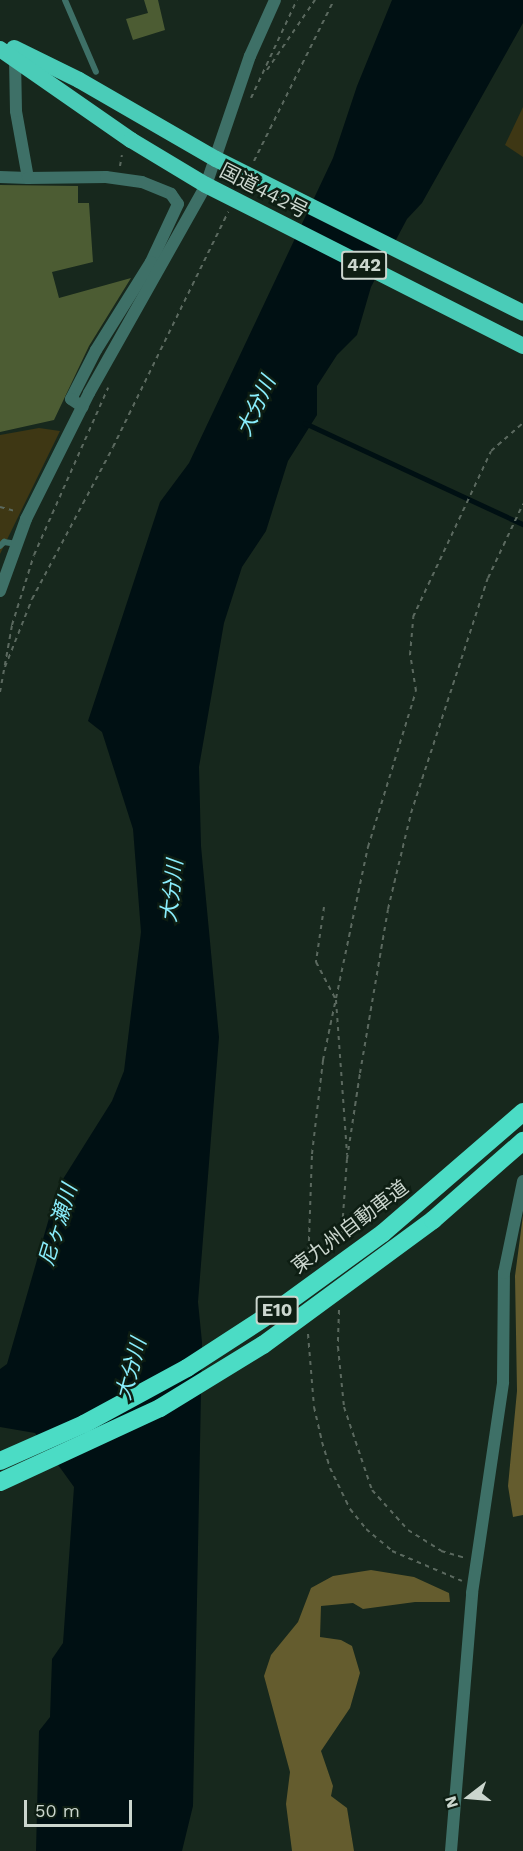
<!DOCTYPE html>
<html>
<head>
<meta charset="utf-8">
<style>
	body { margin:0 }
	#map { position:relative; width:523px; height:1851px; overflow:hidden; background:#17281d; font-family:"Work Sans","Noto Sans JP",sans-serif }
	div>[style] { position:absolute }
	.green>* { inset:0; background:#3e3714 }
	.forest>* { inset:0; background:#645c2e }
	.water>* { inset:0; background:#001013 }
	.stream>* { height:4.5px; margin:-2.25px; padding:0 2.25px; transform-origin:2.25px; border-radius:2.25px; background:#001013 }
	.building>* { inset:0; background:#4c5c33 }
	.path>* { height:2px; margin-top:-1px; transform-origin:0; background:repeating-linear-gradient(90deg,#5b695f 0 4.5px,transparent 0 9px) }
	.service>* { height:6px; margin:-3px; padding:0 3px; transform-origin:3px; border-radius:3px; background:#3e7067 }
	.minor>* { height:12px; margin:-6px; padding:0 6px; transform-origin:6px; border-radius:6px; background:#3e7067 }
	.tertiary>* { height:12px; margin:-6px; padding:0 6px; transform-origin:6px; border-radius:6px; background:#3e7067 }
	.trunk>* { height:16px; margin:-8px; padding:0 8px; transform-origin:8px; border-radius:8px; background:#4accb8 }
	.trunk-bridge>* { height:16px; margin:-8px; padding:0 8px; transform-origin:8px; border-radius:8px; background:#4accb8 }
	.motorway-bridge>* { height:18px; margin:-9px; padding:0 9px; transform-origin:9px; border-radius:9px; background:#4bdcc5 }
	span { translate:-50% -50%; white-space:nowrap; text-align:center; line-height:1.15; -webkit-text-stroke:5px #0e1e13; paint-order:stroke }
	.shield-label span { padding:2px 4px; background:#0e1e13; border:2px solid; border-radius:4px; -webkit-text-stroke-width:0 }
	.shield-label { font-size:18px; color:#cbd6ce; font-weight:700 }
	.street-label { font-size:20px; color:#cbd6ce }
	.water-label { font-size:21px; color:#8aeefd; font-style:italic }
	.north { position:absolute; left:439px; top:1767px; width:60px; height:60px; -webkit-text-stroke:4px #0e1e13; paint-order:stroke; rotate:254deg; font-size:16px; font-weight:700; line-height:24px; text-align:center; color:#cbd6ce }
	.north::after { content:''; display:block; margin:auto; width:21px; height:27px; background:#cbd6ce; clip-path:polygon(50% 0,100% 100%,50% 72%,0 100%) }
	.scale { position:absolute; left:24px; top:1800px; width:108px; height:27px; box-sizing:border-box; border:3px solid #cbd6ce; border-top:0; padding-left:8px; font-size:18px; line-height:21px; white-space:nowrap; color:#cbd6ce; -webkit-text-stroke:4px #0e1e13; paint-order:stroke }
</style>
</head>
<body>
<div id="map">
	<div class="green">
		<div style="clip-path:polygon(523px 107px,523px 157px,505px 145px)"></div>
		<div style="clip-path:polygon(39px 428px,60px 431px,0 554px,0 435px)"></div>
	</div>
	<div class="forest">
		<div style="clip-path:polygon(523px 1215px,523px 1515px,513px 1517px,508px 1486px,517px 1391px,515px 1276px)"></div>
		<div style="clip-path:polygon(371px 1570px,414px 1577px,449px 1593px,450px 1602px,415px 1602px,363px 1609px,353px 1603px,321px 1606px,320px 1637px,341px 1640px,352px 1646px,360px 1673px,350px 1708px,321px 1751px,333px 1786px,331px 1796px,347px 1808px,354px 1851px,292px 1851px,286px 1804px,290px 1772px,264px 1676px,271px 1655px,298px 1622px,311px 1588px,333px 1576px)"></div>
	</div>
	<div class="water">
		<div style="clip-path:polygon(392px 0,523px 0,523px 23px,422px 203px,407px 219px,371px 287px,357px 335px,337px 355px,317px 386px,317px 415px,288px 461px,266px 531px,242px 567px,224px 623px,199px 767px,201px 846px,219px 1037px,198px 1302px,202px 1342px,193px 1806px,182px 1851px,36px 1851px,39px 1731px,50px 1717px,52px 1659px,63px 1643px,74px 1487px,35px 1433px,0 1427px,0 1369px,7px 1364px,58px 1187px,112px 1101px,124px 1071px,141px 932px,133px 829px,102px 732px,88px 721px,160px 502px,189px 463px,333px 158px,357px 86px)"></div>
	</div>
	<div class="stream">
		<div style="left:305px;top:423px;width:240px;rotate:24.9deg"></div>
	</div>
	<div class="building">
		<div style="clip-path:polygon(144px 0,158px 0,165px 30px,133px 40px,126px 19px,148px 13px)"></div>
		<div style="clip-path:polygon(0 185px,78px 186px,78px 203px,89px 203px,93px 262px,52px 272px,59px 298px,131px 278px,89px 346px,54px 420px,0 432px)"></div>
	</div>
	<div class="path">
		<div style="left:267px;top:70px;width:85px;rotate:-55.6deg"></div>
		<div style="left:251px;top:98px;width:108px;rotate:-64.9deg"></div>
		<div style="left:254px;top:161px;width:180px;rotate:-63.6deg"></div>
		<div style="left:120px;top:166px;width:11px;rotate:-80deg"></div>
		<div style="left:0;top:507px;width:16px;rotate:15deg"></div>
		<div style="left:5px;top:667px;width:73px;rotate:-68.3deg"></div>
		<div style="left:32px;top:599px;width:172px;rotate:-61.9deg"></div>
		<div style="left:113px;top:447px;width:262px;rotate:-63.9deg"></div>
		<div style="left:0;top:692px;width:68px;rotate:-79.8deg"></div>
		<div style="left:12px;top:625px;width:73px;rotate:-72.6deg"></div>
		<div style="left:34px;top:555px;width:183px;rotate:-66.1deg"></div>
		<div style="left:324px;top:907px;width:56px;rotate:98.3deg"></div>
		<div style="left:316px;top:962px;width:43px;rotate:62.2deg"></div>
		<div style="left:336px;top:1000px;width:155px;rotate:85.9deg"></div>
		<div style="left:341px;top:1244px;width:85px;rotate:-86deg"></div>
		<div style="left:347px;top:1159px;width:87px;rotate:-81.4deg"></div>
		<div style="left:360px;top:1073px;width:166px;rotate:-80.3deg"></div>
		<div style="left:388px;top:909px;width:99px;rotate:-76.5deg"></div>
		<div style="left:411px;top:813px;width:247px;rotate:-71.9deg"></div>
		<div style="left:488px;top:578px;width:82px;rotate:-64.7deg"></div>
		<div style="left:308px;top:1268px;width:114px;rotate:-88deg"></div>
		<div style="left:312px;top:1154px;width:95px;rotate:-83.3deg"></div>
		<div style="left:323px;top:1060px;width:218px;rotate:-78.1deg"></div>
		<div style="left:368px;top:847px;width:163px;rotate:-72.9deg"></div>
		<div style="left:416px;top:691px;width:36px;rotate:-99deg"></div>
		<div style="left:410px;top:655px;width:38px;rotate:-85deg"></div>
		<div style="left:413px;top:617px;width:183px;rotate:-64.8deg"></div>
		<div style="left:491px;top:451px;width:43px;rotate:-41.2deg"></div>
		<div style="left:339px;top:1310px;width:37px;rotate:92deg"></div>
		<div style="left:338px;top:1347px;width:60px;rotate:84.3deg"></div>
		<div style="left:344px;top:1407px;width:88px;rotate:71.4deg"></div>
		<div style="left:372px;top:1490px;width:54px;rotate:48deg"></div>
		<div style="left:408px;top:1530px;width:39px;rotate:32deg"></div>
		<div style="left:441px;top:1551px;width:25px;rotate:16deg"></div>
		<div style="left:308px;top:1334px;width:73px;rotate:85.3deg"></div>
		<div style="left:314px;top:1407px;width:36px;rotate:77deg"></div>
		<div style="left:322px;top:1442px;width:27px;rotate:73deg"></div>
		<div style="left:330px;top:1468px;width:46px;rotate:64deg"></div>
		<div style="left:350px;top:1509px;width:26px;rotate:51deg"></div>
		<div style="left:366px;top:1529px;width:34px;rotate:40deg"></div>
		<div style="left:392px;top:1551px;width:76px;rotate:23.2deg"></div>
	</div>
	<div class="service">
		<div style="left:65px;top:0;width:78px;rotate:66.7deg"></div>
		<div style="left:0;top:546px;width:6px;rotate:-45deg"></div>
		<div style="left:4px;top:542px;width:13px;rotate:9deg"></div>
	</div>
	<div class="minor">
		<div style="left:0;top:177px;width:28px;rotate:2deg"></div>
		<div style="left:28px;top:178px;width:68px;rotate:-100.2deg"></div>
		<div style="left:16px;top:111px;width:53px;rotate:-91.1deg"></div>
		<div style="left:28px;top:178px;width:78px;rotate:-0.7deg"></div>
		<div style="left:106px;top:177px;width:36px;rotate:8deg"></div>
		<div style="left:142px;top:182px;width:31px;rotate:22deg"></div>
		<div style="left:171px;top:194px;width:12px;rotate:55deg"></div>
		<div style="left:178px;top:204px;width:64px;rotate:115deg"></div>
		<div style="left:151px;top:262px;width:104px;rotate:122deg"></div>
		<div style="left:96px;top:350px;width:55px;rotate:117deg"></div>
		<div style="left:71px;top:399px;width:14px;rotate:34deg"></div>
	</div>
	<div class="tertiary">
		<div style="left:0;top:591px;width:77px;rotate:-70.1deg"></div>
		<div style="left:26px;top:519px;width:141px;rotate:-63.4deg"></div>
		<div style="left:89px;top:393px;width:239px;rotate:-60.6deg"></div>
		<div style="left:206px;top:185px;width:136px;rotate:-71.2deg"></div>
		<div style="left:250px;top:56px;width:61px;rotate:-65.9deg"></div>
		<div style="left:451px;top:1851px;width:259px;rotate:-85.3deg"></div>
		<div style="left:472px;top:1593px;width:213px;rotate:-81.6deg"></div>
		<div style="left:503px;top:1382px;width:109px;rotate:-89.5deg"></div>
		<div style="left:504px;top:1273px;width:94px;rotate:-78.3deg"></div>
	</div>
	<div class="trunk">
		<div style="left:14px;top:48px;width:72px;rotate:26.2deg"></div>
		<div style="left:79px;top:80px;width:158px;rotate:30deg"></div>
		<div style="left:0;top:49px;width:160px;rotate:34.8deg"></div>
		<div style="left:131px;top:140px;width:87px;rotate:31deg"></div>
	</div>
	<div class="trunk-bridge">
		<div style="left:216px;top:159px;width:343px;rotate:26.6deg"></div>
		<div style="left:206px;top:185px;width:356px;rotate:26.9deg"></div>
	</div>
	<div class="motorway-bridge">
		<div style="left:0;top:1461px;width:92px;rotate:-23.8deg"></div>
		<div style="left:84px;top:1424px;width:117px;rotate:-28.5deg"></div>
		<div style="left:187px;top:1368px;width:116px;rotate:-33deg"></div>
		<div style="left:284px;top:1305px;width:122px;rotate:-36deg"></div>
		<div style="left:383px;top:1233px;width:185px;rotate:-40.8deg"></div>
		<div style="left:0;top:1482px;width:176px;rotate:-24.8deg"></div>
		<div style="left:160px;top:1408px;width:121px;rotate:-31.5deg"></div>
		<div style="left:263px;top:1345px;width:211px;rotate:-36.3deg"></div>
		<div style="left:433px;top:1220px;width:120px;rotate:-41.3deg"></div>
	</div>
	<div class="shield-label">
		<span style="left:364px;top:265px">442</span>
		<span style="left:277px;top:1310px">E10</span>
	</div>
	<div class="street-label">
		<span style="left:264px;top:191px;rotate:27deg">国道442号</span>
		<span style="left:350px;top:1227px;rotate:-37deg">東九州自動車道</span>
	</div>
	<div class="water-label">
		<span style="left:256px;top:406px;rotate:-65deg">大分川</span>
		<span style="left:172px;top:891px;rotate:-84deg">大分川</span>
		<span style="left:58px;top:1225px;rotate:-73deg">尼ヶ瀬川</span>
		<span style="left:131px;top:1369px;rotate:-75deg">大分川</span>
	</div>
	<div class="north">N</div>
	<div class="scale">50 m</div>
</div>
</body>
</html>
